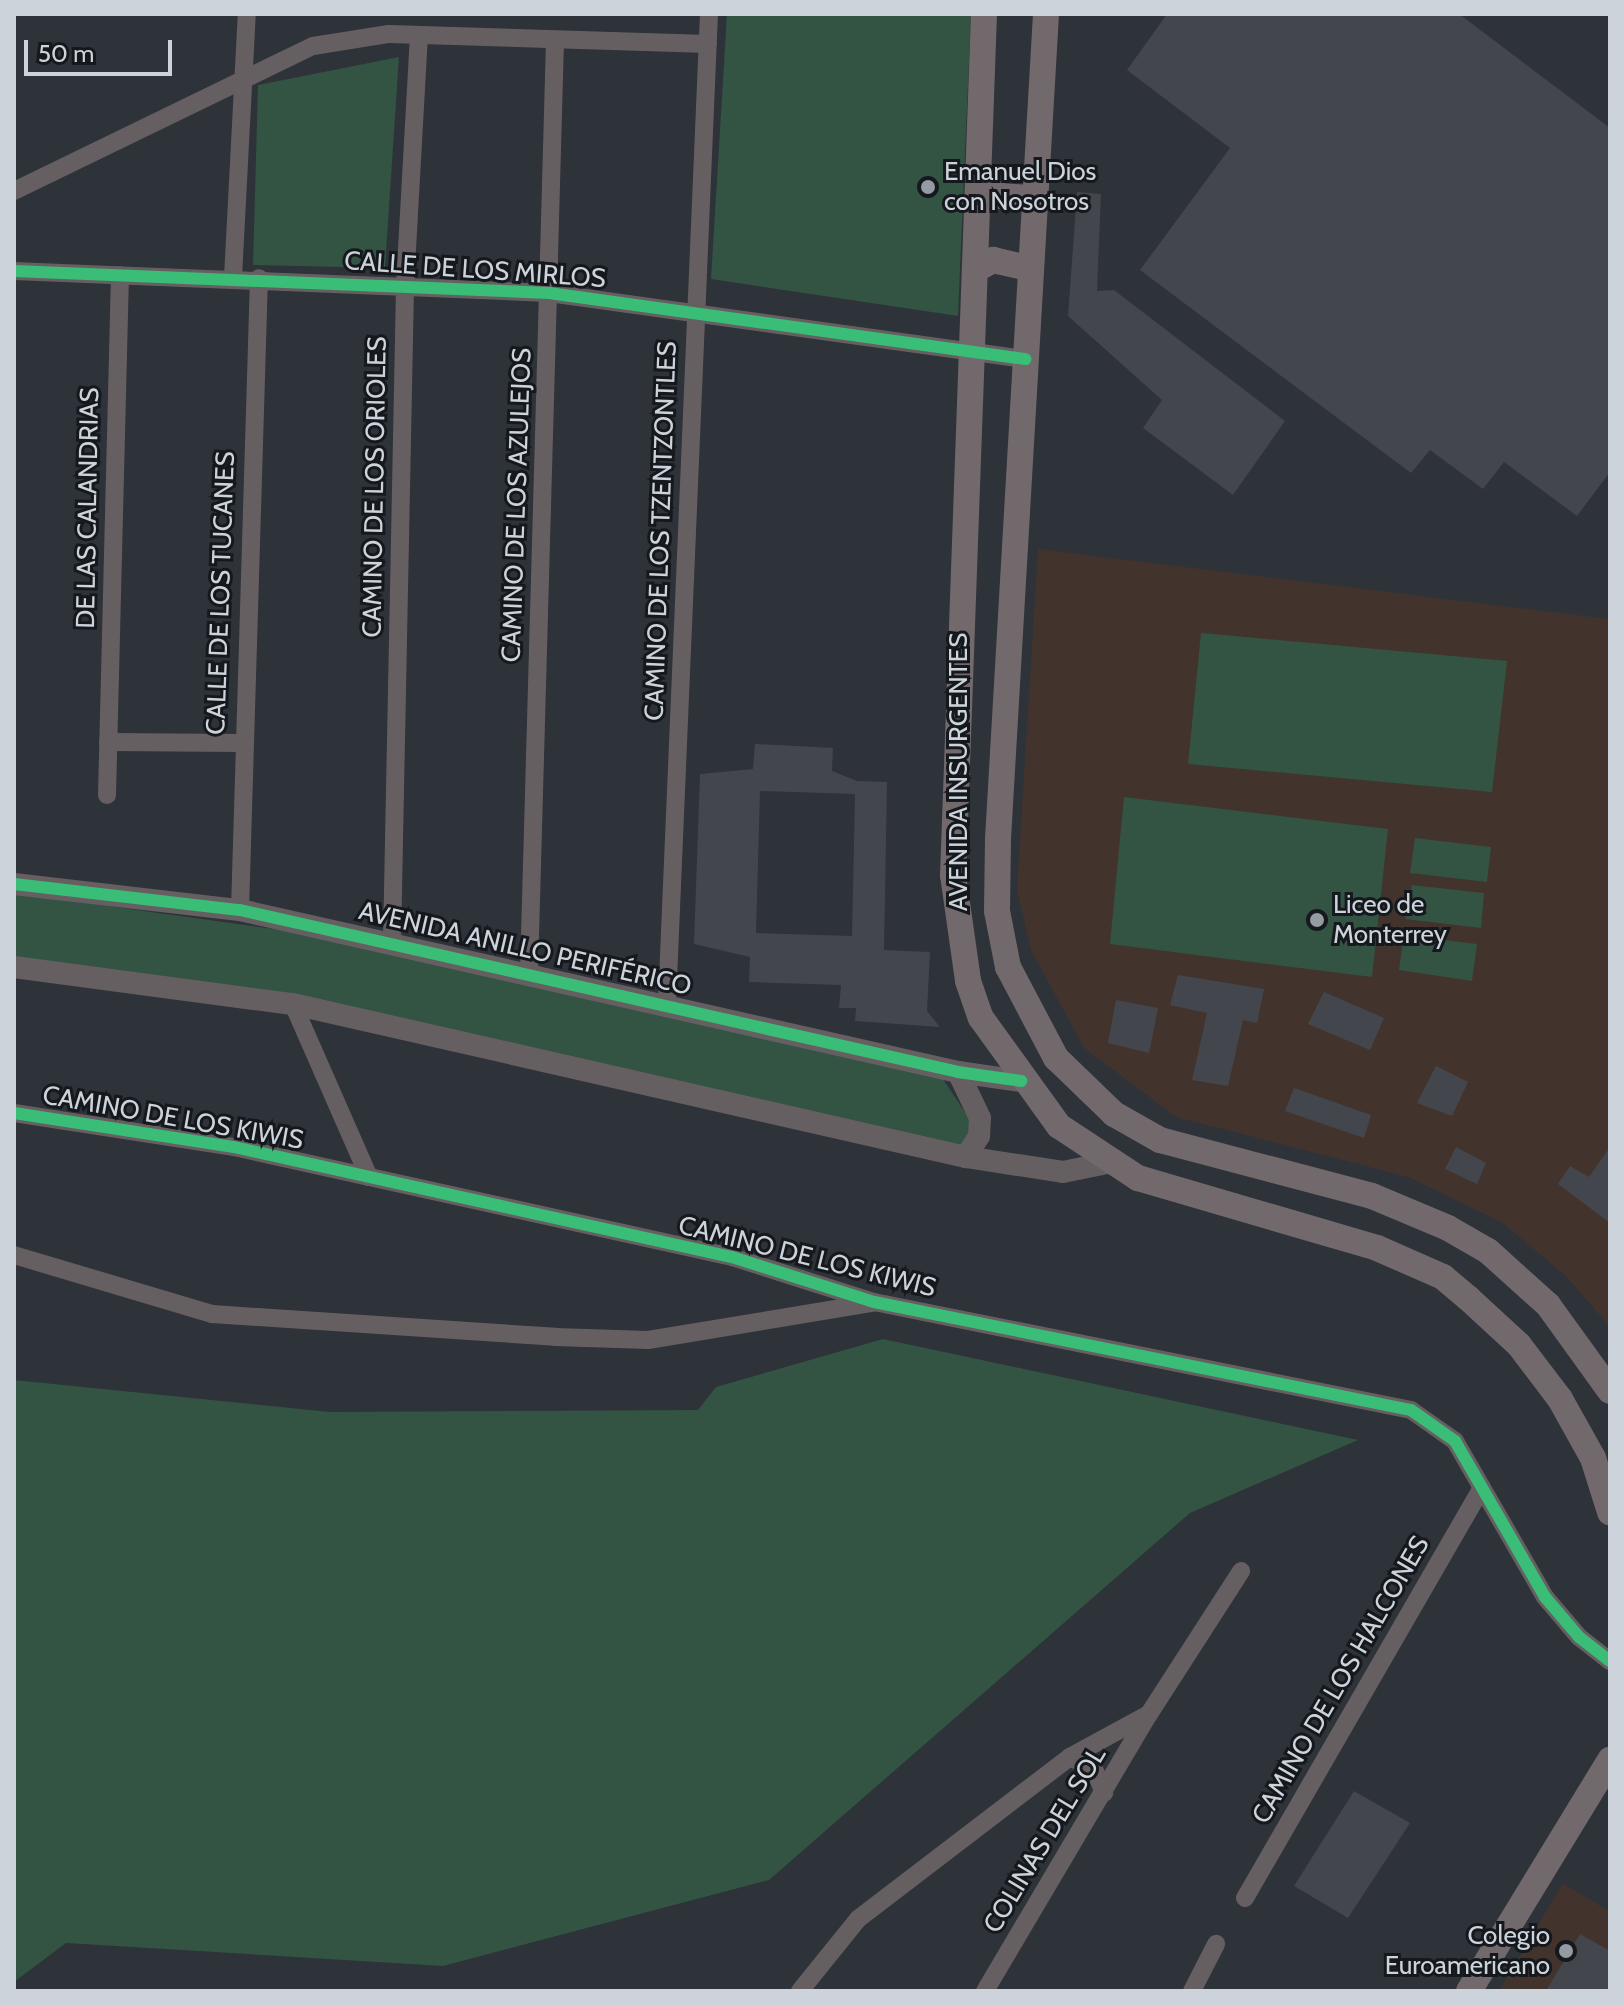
<!DOCTYPE html>
<html>
<head>
<meta charset="utf-8">
<style>
	body { margin:0 }
	#map { position:relative; width:1624px; height:2005px; overflow:hidden; background:#2e3239; font-family:Cabin,sans-serif }
	div>[style] { position:absolute }
	.education>* { inset:0; background:#42342d }
	.green>* { inset:0; background:#335343 }
	.building>* { inset:0; background:#43474d }
	.minor>* { height:18px; margin:-9px; padding:0 9px; transform-origin:9px; border-radius:9px; background:#665f62 }
	.tertiary>* { height:22px; margin:-11px; padding:0 11px; transform-origin:11px; border-radius:11px; background:#665f62 }
	.secondary>* { height:26px; margin:-13px; padding:0 13px; transform-origin:13px; border-radius:13px; background:#72696c }
	.cycleway>* { height:12px; margin:-6px; padding:0 6px; transform-origin:6px; border-radius:6px; background:#3abd76 }
	.dots>* { width:22px; height:22px; translate:-50% -50%; box-sizing:border-box; border:4px solid #15191e; border-radius:50% }
	span { translate:-50% -50%; white-space:nowrap; text-align:center; line-height:1.15; -webkit-text-stroke:6px #15191e; paint-order:stroke }
	.poi-label { font-size:26px; color:#cdd3da }
	.left { translate:0 -50%; text-align:left }
	.right { translate:-100% -50%; text-align:right }
	.street-label { font-size:26px; color:#cdd3da }
	.frame { position:absolute; inset:0; border:16px solid #cdd3da; pointer-events:none }
	.scale { position:absolute; left:24px; top:40px; width:148px; height:36px; box-sizing:border-box; border:4px solid #cdd3da; border-top:0; padding-left:10px; font-size:24px; line-height:28px; white-space:nowrap; color:#cdd3da; -webkit-text-stroke:6px #15191e; paint-order:stroke }
</style>
</head>
<body>
<div id="map">
	<div class="education">
		<div style="clip-path:polygon(1038px 549px,1610px 619px,1610px 1327px,1566px 1276px,1503px 1223px,1408px 1177px,1176px 1117px,1084px 1048px,1031px 950px,1017px 890px)"></div>
		<div style="clip-path:polygon(1563px 1883px,1610px 1912px,1610px 1991px,1499px 1991px)"></div>
	</div>
	<div class="green">
		<div style="clip-path:polygon(727px 14px,971px 14px,958px 316px,711px 279px)"></div>
		<div style="clip-path:polygon(399px 57px,385px 268px,253px 265px,258px 85px)"></div>
		<div style="clip-path:polygon(1201px 633px,1507px 661px,1492px 792px,1188px 764px)"></div>
		<div style="clip-path:polygon(1124px 797px,1388px 829px,1372px 977px,1110px 944px)"></div>
		<div style="clip-path:polygon(1415px 838px,1491px 847px,1487px 882px,1410px 873px)"></div>
		<div style="clip-path:polygon(1412px 885px,1484px 893px,1481px 928px,1405px 919px)"></div>
		<div style="clip-path:polygon(14px 893px,295px 932px,943px 1079px,974px 1126px,962px 1148px,324px 1000px,14px 957px)"></div>
		<div style="clip-path:polygon(1404px 935px,1477px 944px,1472px 981px,1399px 970px)"></div>
		<div style="clip-path:polygon(883px 1339px,1358px 1440px,1190px 1513px,769px 1880px,443px 1966px,66px 1943px,14px 1982px,14px 1380px,330px 1412px,698px 1410px,716px 1387px)"></div>
	</div>
	<div class="building">
		<div style="clip-path:polygon(1167px 14px,1459px 14px,1610px 128px,1610px 472px,1577px 516px,1504px 462px,1483px 489px,1430px 450px,1411px 473px,1140px 270px,1230px 148px,1127px 70px)"></div>
		<div style="clip-path:polygon(1077px 192px,1101px 194px,1097px 291px,1114px 290px,1285px 421px,1233px 495px,1143px 428px,1162px 400px,1068px 316px)"></div>
		<div style="clip-path:polygon(evenodd,755px 744px,833px 748px,832px 771px,857px 781px,887px 782px,884px 950px,930px 952px,927px 1011px,940px 1027px,855px 1021px,856px 1008px,839px 1008px,841px 985px,749px 982px,750px 957px,694px 944px,700px 774px,753px 769px,755px 744px,760px 791px,855px 794px,852px 936px,756px 933px,760px 791px)"></div>
		<div style="clip-path:polygon(1178px 975px,1264px 989px,1257px 1023px,1243px 1020px,1228px 1086px,1192px 1080px,1207px 1013px,1170px 1005px)"></div>
		<div style="clip-path:polygon(1324px 992px,1384px 1018px,1370px 1050px,1308px 1024px)"></div>
		<div style="clip-path:polygon(1116px 1000px,1158px 1008px,1149px 1053px,1108px 1043px)"></div>
		<div style="clip-path:polygon(1436px 1066px,1468px 1082px,1452px 1116px,1417px 1103px)"></div>
		<div style="clip-path:polygon(1294px 1088px,1371px 1115px,1364px 1138px,1285px 1111px)"></div>
		<div style="clip-path:polygon(1456px 1147px,1486px 1163px,1477px 1184px,1445px 1169px)"></div>
		<div style="clip-path:polygon(1610px 1147px,1610px 1223px,1558px 1184px,1570px 1166px,1589px 1177px)"></div>
		<div style="clip-path:polygon(1354px 1791px,1410px 1823px,1348px 1918px,1294px 1886px)"></div>
		<div style="clip-path:polygon(1580px 1934px,1610px 1951px,1610px 1991px,1546px 1991px)"></div>
	</div>
	<div class="minor">
		<div style="left:14px;top:191px;width:332px;rotate:-25.9deg"></div>
		<div style="left:313px;top:46px;width:77px;rotate:-9deg"></div>
		<div style="left:389px;top:34px;width:319px;rotate:1.8deg"></div>
		<div style="left:14px;top:271px;width:535px;rotate:2.35deg"></div>
		<div style="left:549px;top:293px;width:481px;rotate:7.9deg"></div>
		<div style="left:233px;top:277px;width:263px;rotate:-87deg"></div>
		<div style="left:108px;top:742px;width:133px;rotate:0.4deg"></div>
		<div style="left:107px;top:795px;width:520px;rotate:-88.57deg"></div>
		<div style="left:240px;top:910px;width:632px;rotate:-88.28deg"></div>
		<div style="left:392px;top:941px;width:656px;rotate:-88.86deg"></div>
		<div style="left:405px;top:285px;width:250px;rotate:-86.8deg"></div>
		<div style="left:529px;top:972px;width:932px;rotate:-88.4deg"></div>
		<div style="left:667px;top:1003px;width:990px;rotate:-87.57deg"></div>
		<div style="left:293px;top:1004px;width:189px;rotate:66.3deg"></div>
		<div style="left:14px;top:1113px;width:223px;rotate:8.8deg"></div>
		<div style="left:234px;top:1147px;width:510px;rotate:12.46deg"></div>
		<div style="left:732px;top:1257px;width:149px;rotate:17.6deg"></div>
		<div style="left:874px;top:1302px;width:548px;rotate:11.37deg"></div>
		<div style="left:1411px;top:1410px;width:54px;rotate:35.2deg"></div>
		<div style="left:1455px;top:1441px;width:180px;rotate:60deg"></div>
		<div style="left:1545px;top:1597px;width:52px;rotate:49.6deg"></div>
		<div style="left:1579px;top:1637px;width:39px;rotate:38deg"></div>
		<div style="left:14px;top:1255px;width:207px;rotate:16.6deg"></div>
		<div style="left:212px;top:1314px;width:344px;rotate:3.8deg"></div>
		<div style="left:555px;top:1337px;width:93px;rotate:1.8deg"></div>
		<div style="left:648px;top:1340px;width:227px;rotate:-9.4deg"></div>
		<div style="left:1070px;top:1757px;width:27px;rotate:27deg"></div>
		<div style="left:1094px;top:1769px;width:26px;rotate:67deg"></div>
		<div style="left:1245px;top:1898px;width:474px;rotate:-60deg"></div>
		<div style="left:800px;top:1991px;width:92px;rotate:-51.1deg"></div>
		<div style="left:858px;top:1919px;width:267px;rotate:-37.4deg"></div>
		<div style="left:1070px;top:1757px;width:90px;rotate:-28.6deg"></div>
		<div style="left:985px;top:1991px;width:322px;rotate:-59.4deg"></div>
		<div style="left:1149px;top:1714px;width:170px;rotate:-57.2deg"></div>
		<div style="left:1192px;top:1991px;width:53px;rotate:-62.9deg"></div>
	</div>
	<div class="tertiary">
		<div style="left:14px;top:884px;width:227px;rotate:6.6deg"></div>
		<div style="left:240px;top:910px;width:736px;rotate:12.71deg"></div>
		<div style="left:958px;top:1072px;width:64px;rotate:8.1deg"></div>
		<div style="left:14px;top:967px;width:281px;rotate:7.6deg"></div>
		<div style="left:293px;top:1004px;width:690px;rotate:12.81deg"></div>
		<div style="left:966px;top:1157px;width:98px;rotate:8.8deg"></div>
		<div style="left:1063px;top:1172px;width:50px;rotate:-11.5deg"></div>
		<div style="left:958px;top:1072px;width:51px;rotate:64.4deg"></div>
		<div style="left:980px;top:1118px;width:18px;rotate:93deg"></div>
		<div style="left:979px;top:1136px;width:25px;rotate:122deg"></div>
	</div>
	<div class="secondary">
		<div style="left:984px;top:14px;width:862px;rotate:92.06deg"></div>
		<div style="left:953px;top:875px;width:107px;rotate:81.9deg"></div>
		<div style="left:968px;top:981px;width:39px;rotate:71deg"></div>
		<div style="left:981px;top:1018px;width:133px;rotate:54.2deg"></div>
		<div style="left:1059px;top:1126px;width:95px;rotate:33.4deg"></div>
		<div style="left:1138px;top:1178px;width:249px;rotate:16.3deg"></div>
		<div style="left:1377px;top:1248px;width:72px;rotate:23.7deg"></div>
		<div style="left:1443px;top:1277px;width:33px;rotate:40deg"></div>
		<div style="left:1468px;top:1298px;width:69px;rotate:42.7deg"></div>
		<div style="left:1519px;top:1345px;width:68px;rotate:52.8deg"></div>
		<div style="left:1560px;top:1399px;width:68px;rotate:60.8deg"></div>
		<div style="left:1593px;top:1458px;width:57px;rotate:72.5deg"></div>
		<div style="left:1046px;top:14px;width:826px;rotate:93.33deg"></div>
		<div style="left:998px;top:839px;width:72px;rotate:90.8deg"></div>
		<div style="left:997px;top:911px;width:57px;rotate:78.9deg"></div>
		<div style="left:1008px;top:967px;width:103px;rotate:62.2deg"></div>
		<div style="left:1056px;top:1058px;width:81px;rotate:44deg"></div>
		<div style="left:1114px;top:1114px;width:53px;rotate:29.5deg"></div>
		<div style="left:1160px;top:1140px;width:219px;rotate:14.8deg"></div>
		<div style="left:1372px;top:1196px;width:82px;rotate:22.8deg"></div>
		<div style="left:1448px;top:1228px;width:46px;rotate:29.9deg"></div>
		<div style="left:1488px;top:1251px;width:81px;rotate:42deg"></div>
		<div style="left:1548px;top:1305px;width:106px;rotate:54.2deg"></div>
		<div style="left:980px;top:184px;width:24px;rotate:30deg"></div>
		<div style="left:1001px;top:196px;width:32px;rotate:4deg"></div>
		<div style="left:975px;top:270px;width:21px;rotate:-29deg"></div>
		<div style="left:993px;top:260px;width:36px;rotate:13deg"></div>
		<div style="left:1469px;top:1991px;width:271px;rotate:-58.6deg"></div>
	</div>
	<div class="cycleway">
		<div style="left:14px;top:271px;width:535px;rotate:2.35deg"></div>
		<div style="left:549px;top:293px;width:481px;rotate:7.9deg"></div>
		<div style="left:14px;top:884px;width:227px;rotate:6.6deg"></div>
		<div style="left:240px;top:910px;width:736px;rotate:12.71deg"></div>
		<div style="left:958px;top:1072px;width:64px;rotate:8.1deg"></div>
		<div style="left:14px;top:1113px;width:223px;rotate:8.8deg"></div>
		<div style="left:234px;top:1147px;width:510px;rotate:12.46deg"></div>
		<div style="left:732px;top:1257px;width:149px;rotate:17.6deg"></div>
		<div style="left:874px;top:1302px;width:548px;rotate:11.37deg"></div>
		<div style="left:1411px;top:1410px;width:54px;rotate:35.2deg"></div>
		<div style="left:1455px;top:1441px;width:180px;rotate:60deg"></div>
		<div style="left:1545px;top:1597px;width:52px;rotate:49.6deg"></div>
		<div style="left:1579px;top:1637px;width:39px;rotate:38deg"></div>
	</div>
	<div class="dots">
		<div style="left:928px;top:187px;background:#959ba2"></div>
		<div style="left:1317px;top:920px;background:#959ba2"></div>
		<div style="left:1566px;top:1951px;background:#959ba2"></div>
	</div>
	<div class="poi-label">
		<span class="left" style="left:944px;top:187px">Emanuel Dios<br>con Nosotros</span>
		<span class="left" style="left:1333px;top:920px">Liceo de<br>Monterrey</span>
		<span class="right" style="left:1550px;top:1951px">Colegio<br>Euroamericano</span>
	</div>
	<div class="street-label">
		<span style="left:475px;top:270px;rotate:4deg">CALLE DE LOS MIRLOS</span>
		<span style="left:375px;top:487px;rotate:-89deg">CAMINO DE LOS ORIOLES</span>
		<span style="left:517px;top:505px;rotate:-88deg">CAMINO DE LOS AZULEJOS</span>
		<span style="left:88px;top:508px;rotate:-89deg">DE LAS CALANDRIAS</span>
		<span style="left:661px;top:531px;rotate:-88deg">CAMINO DE LOS TZENTZONTLES</span>
		<span style="left:221px;top:593px;rotate:-88deg">CALLE DE LOS TUCANES</span>
		<span style="left:959px;top:772px;rotate:-90deg">AVENIDA INSURGENTES</span>
		<span style="left:525px;top:949px;rotate:13deg">AVENIDA ANILLO PERIFÉRICO</span>
		<span style="left:173px;top:1118px;rotate:10deg">CAMINO DE LOS KIWIS</span>
		<span style="left:807px;top:1257px;rotate:14deg">CAMINO DE LOS KIWIS</span>
		<span style="left:1341px;top:1680px;rotate:-60deg">CAMINO DE LOS HALCONES</span>
		<span style="left:1045px;top:1840px;rotate:-59deg">COLINAS DEL SOL</span>
	</div>
	<div class="frame"></div>
	<div class="scale">50 m</div>
</div>
</body>
</html>
